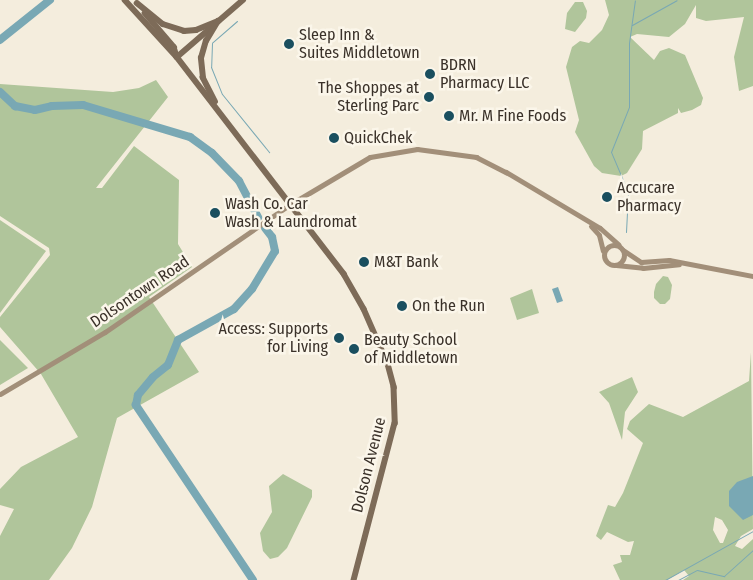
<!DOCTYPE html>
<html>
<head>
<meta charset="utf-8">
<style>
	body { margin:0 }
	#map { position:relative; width:753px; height:580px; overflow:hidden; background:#f4eddd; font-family:"Fira Sans Condensed",sans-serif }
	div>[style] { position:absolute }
	.green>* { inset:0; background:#b0c59b }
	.water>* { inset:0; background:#79a8b4 }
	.stream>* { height:1px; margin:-0.5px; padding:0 0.5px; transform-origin:0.5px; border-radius:0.5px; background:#79a8b4 }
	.river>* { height:8px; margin:-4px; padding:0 4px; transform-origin:4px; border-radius:4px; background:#79a8b4 }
	.secondary>* { height:5px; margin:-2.5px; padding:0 2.5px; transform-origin:2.5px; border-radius:2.5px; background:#a28f79 }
	.secondary>.ring { margin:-2.5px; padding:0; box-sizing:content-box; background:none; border:5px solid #a28f79; border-radius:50% }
	.primary>* { height:5.5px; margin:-2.75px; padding:0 2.75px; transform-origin:2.75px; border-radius:2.75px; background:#7d6b58 }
	.dots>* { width:14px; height:14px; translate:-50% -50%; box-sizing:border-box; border:2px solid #fbf6ea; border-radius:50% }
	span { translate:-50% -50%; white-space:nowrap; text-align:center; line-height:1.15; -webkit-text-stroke:5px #fbf6ea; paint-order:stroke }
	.poi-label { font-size:16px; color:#3a3129 }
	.left { translate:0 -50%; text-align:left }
	.right { translate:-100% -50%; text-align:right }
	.street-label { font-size:16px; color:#3a3129 }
</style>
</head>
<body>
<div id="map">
	<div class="green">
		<div style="clip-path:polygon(605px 0,753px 0,753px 86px,739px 91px,734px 57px,744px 17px,706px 21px,696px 18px,696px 5px,685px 24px,669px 37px,637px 34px,630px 37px,654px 60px,660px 51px,669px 48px,685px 55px,703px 98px,701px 105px,692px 110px,681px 113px,678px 108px,678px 113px,643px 131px,642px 149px,627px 173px,621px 176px,602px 173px,594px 166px,575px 132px,579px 120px,566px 67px,572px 47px,580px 41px,589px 43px,602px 30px,609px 15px)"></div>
		<div style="clip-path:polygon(575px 2px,583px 2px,587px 11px,586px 18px,575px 32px,565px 29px,567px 13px)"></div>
		<div style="clip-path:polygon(156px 80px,168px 97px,96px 188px,102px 188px,134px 146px,179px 180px,178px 244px,192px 267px,149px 297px,199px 372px,117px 418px,92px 507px,72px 548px,49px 580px,0 580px,0 536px,14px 509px,0 505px,0 489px,21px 467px,78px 437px,41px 374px,0 327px,0 317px,50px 255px,49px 248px,0 216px,0 84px,113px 92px,139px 88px)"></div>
		<div style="clip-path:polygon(0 220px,46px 251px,0 313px)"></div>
		<div style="clip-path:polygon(663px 276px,668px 277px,672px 285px,670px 299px,665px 304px,660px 304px,654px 298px,654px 292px,656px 284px)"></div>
		<div style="clip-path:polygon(532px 289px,539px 313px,517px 320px,510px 298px)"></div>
		<div style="clip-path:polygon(0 340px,28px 368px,0 385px)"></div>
		<div style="clip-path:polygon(evenodd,751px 352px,753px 529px,741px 536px,735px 546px,742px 549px,753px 539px,753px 580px,683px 580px,689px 576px,684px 570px,667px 580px,620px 580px,613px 565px,622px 562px,620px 555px,630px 555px,634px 541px,628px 542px,607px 532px,601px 540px,596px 536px,608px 505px,615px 507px,623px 493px,643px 443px,627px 429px,630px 421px,649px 404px,683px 417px,749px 381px,751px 352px,715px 517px,722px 520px,728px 530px,723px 543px,720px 543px,713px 530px,715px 517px)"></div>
		<div style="clip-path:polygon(632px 377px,638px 392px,625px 412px,622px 440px,609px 403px,599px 392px)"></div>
		<div style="clip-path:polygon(283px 474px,312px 490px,312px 497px,287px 548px,278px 557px,270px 559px,263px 551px,260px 533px,272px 512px,269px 486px)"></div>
	</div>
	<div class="water">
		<div style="clip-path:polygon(558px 287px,563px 301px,557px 303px,552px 289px)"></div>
		<div style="clip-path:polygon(753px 476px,753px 515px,743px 520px,729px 506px,729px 491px,737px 482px)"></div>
	</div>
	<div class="stream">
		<div style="left:237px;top:21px;width:33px;rotate:139deg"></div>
		<div style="left:212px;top:43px;width:24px;rotate:92deg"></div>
		<div style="left:211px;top:67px;width:29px;rotate:68deg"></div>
		<div style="left:222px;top:94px;width:75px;rotate:51deg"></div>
		<div style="left:632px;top:25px;width:51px;rotate:-29.1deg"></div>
		<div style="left:626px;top:232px;width:40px;rotate:-87.1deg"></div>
		<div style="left:628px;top:192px;width:43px;rotate:-113deg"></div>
		<div style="left:611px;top:152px;width:48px;rotate:-68.2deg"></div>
		<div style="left:629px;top:107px;width:64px;rotate:-90deg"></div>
		<div style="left:629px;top:43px;width:43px;rotate:-82.1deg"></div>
		<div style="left:665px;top:580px;width:101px;rotate:-29.1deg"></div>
		<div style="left:678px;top:580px;width:21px;rotate:-28deg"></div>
		<div style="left:697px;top:570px;width:28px;rotate:13deg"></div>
		<div style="left:724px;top:576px;width:39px;rotate:-42deg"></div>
	</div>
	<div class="river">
		<div style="left:0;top:40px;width:64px;rotate:-38.7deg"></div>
		<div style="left:0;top:92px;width:21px;rotate:43deg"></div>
		<div style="left:15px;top:106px;width:20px;rotate:11deg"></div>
		<div style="left:35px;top:110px;width:17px;rotate:-13deg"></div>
		<div style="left:52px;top:106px;width:31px;rotate:-2deg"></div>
		<div style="left:83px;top:105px;width:112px;rotate:16.7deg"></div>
		<div style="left:190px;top:137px;width:27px;rotate:36deg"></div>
		<div style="left:212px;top:153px;width:39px;rotate:46deg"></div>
		<div style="left:239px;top:181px;width:41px;rotate:62.2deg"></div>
		<div style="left:253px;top:580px;width:211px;rotate:-123.8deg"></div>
		<div style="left:136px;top:405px;width:10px;rotate:-79deg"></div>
		<div style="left:138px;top:395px;width:23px;rotate:-50deg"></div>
		<div style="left:153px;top:377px;width:19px;rotate:-39deg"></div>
		<div style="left:168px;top:365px;width:27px;rotate:-68deg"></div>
		<div style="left:178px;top:340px;width:64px;rotate:-29deg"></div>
		<div style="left:234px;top:309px;width:27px;rotate:-48deg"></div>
		<div style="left:252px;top:289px;width:44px;rotate:-58.8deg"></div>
		<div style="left:275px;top:251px;width:14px;rotate:-102deg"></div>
		<div style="left:272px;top:237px;width:11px;rotate:-128deg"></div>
	</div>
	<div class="secondary">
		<div style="left:591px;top:226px;width:12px;rotate:48deg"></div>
		<div style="left:599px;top:235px;width:16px;rotate:76deg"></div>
		<div class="ring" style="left:604px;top:245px;width:15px;height:15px"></div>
		<div style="left:623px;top:250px;width:22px;rotate:34deg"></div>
		<div style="left:641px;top:262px;width:28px;rotate:-4deg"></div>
		<div style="left:669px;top:260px;width:86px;rotate:10.8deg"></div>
		<div style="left:616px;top:265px;width:27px;rotate:6deg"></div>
		<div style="left:643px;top:268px;width:36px;rotate:-6deg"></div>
		<div style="left:0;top:394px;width:122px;rotate:-30.6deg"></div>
		<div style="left:105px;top:332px;width:224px;rotate:-34.6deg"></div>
		<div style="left:289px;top:205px;width:94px;rotate:-30.7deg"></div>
		<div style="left:370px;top:157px;width:48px;rotate:-9.7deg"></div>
		<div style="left:417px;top:149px;width:60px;rotate:7.7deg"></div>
		<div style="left:476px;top:157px;width:34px;rotate:27deg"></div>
		<div style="left:506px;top:172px;width:109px;rotate:30.8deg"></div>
		<div style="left:600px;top:228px;width:25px;rotate:42deg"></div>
	</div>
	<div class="primary">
		<div style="left:125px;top:0;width:77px;rotate:47.6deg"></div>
		<div style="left:177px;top:57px;width:274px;rotate:52.4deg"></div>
		<div style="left:344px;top:274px;width:40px;rotate:60.3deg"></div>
		<div style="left:364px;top:309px;width:60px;rotate:66.4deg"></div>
		<div style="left:388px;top:364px;width:24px;rotate:75deg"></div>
		<div style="left:394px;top:387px;width:36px;rotate:88deg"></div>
		<div style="left:395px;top:423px;width:162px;rotate:104.6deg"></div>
		<div style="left:137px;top:3px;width:33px;rotate:39deg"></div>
		<div style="left:163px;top:24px;width:22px;rotate:18deg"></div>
		<div style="left:184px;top:31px;width:12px;rotate:-5deg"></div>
		<div style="left:196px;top:30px;width:24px;rotate:-22deg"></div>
		<div style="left:145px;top:13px;width:45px;rotate:49.5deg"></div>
		<div style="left:174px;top:47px;width:10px;rotate:73deg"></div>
		<div style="left:177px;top:57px;width:87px;rotate:-40.8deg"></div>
		<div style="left:215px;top:102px;width:27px;rotate:-117deg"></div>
		<div style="left:203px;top:78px;width:20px;rotate:-96deg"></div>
		<div style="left:201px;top:58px;width:18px;rotate:-74deg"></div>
		<div style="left:206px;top:41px;width:23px;rotate:-59deg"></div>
	</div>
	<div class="dots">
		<div style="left:289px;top:44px;background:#1a4f5f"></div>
		<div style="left:430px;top:74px;background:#1a4f5f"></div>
		<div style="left:429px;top:97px;background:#1a4f5f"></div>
		<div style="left:449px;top:116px;background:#1a4f5f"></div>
		<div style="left:334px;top:138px;background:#1a4f5f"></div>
		<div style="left:607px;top:197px;background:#1a4f5f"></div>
		<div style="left:215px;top:213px;background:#1a4f5f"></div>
		<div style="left:364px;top:262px;background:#1a4f5f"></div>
		<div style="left:402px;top:306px;background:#1a4f5f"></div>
		<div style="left:339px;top:338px;background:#1a4f5f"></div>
		<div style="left:354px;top:349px;background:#1a4f5f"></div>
	</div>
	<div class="poi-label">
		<span class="left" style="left:299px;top:44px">Sleep Inn &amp;<br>Suites Middletown</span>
		<span class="left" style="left:440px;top:74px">BDRN<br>Pharmacy LLC</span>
		<span class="right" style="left:419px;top:97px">The Shoppes at<br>Sterling Parc</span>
		<span class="left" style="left:459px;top:116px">Mr. M Fine Foods</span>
		<span class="left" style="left:344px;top:138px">QuickChek</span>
		<span class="left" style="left:617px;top:197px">Accucare<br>Pharmacy</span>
		<span class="left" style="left:225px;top:213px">Wash Co. Car<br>Wash &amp; Laundromat</span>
		<span class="left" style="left:374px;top:262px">M&amp;T Bank</span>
		<span class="left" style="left:412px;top:306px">On the Run</span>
		<span class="right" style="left:328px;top:338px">Access: Supports<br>for Living</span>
		<span class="left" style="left:364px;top:349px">Beauty School<br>of Middletown</span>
	</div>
	<div class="street-label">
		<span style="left:140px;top:292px;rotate:-34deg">Dolsontown Road</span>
		<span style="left:369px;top:465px;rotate:-76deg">Dolson Avenue</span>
	</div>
</div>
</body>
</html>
